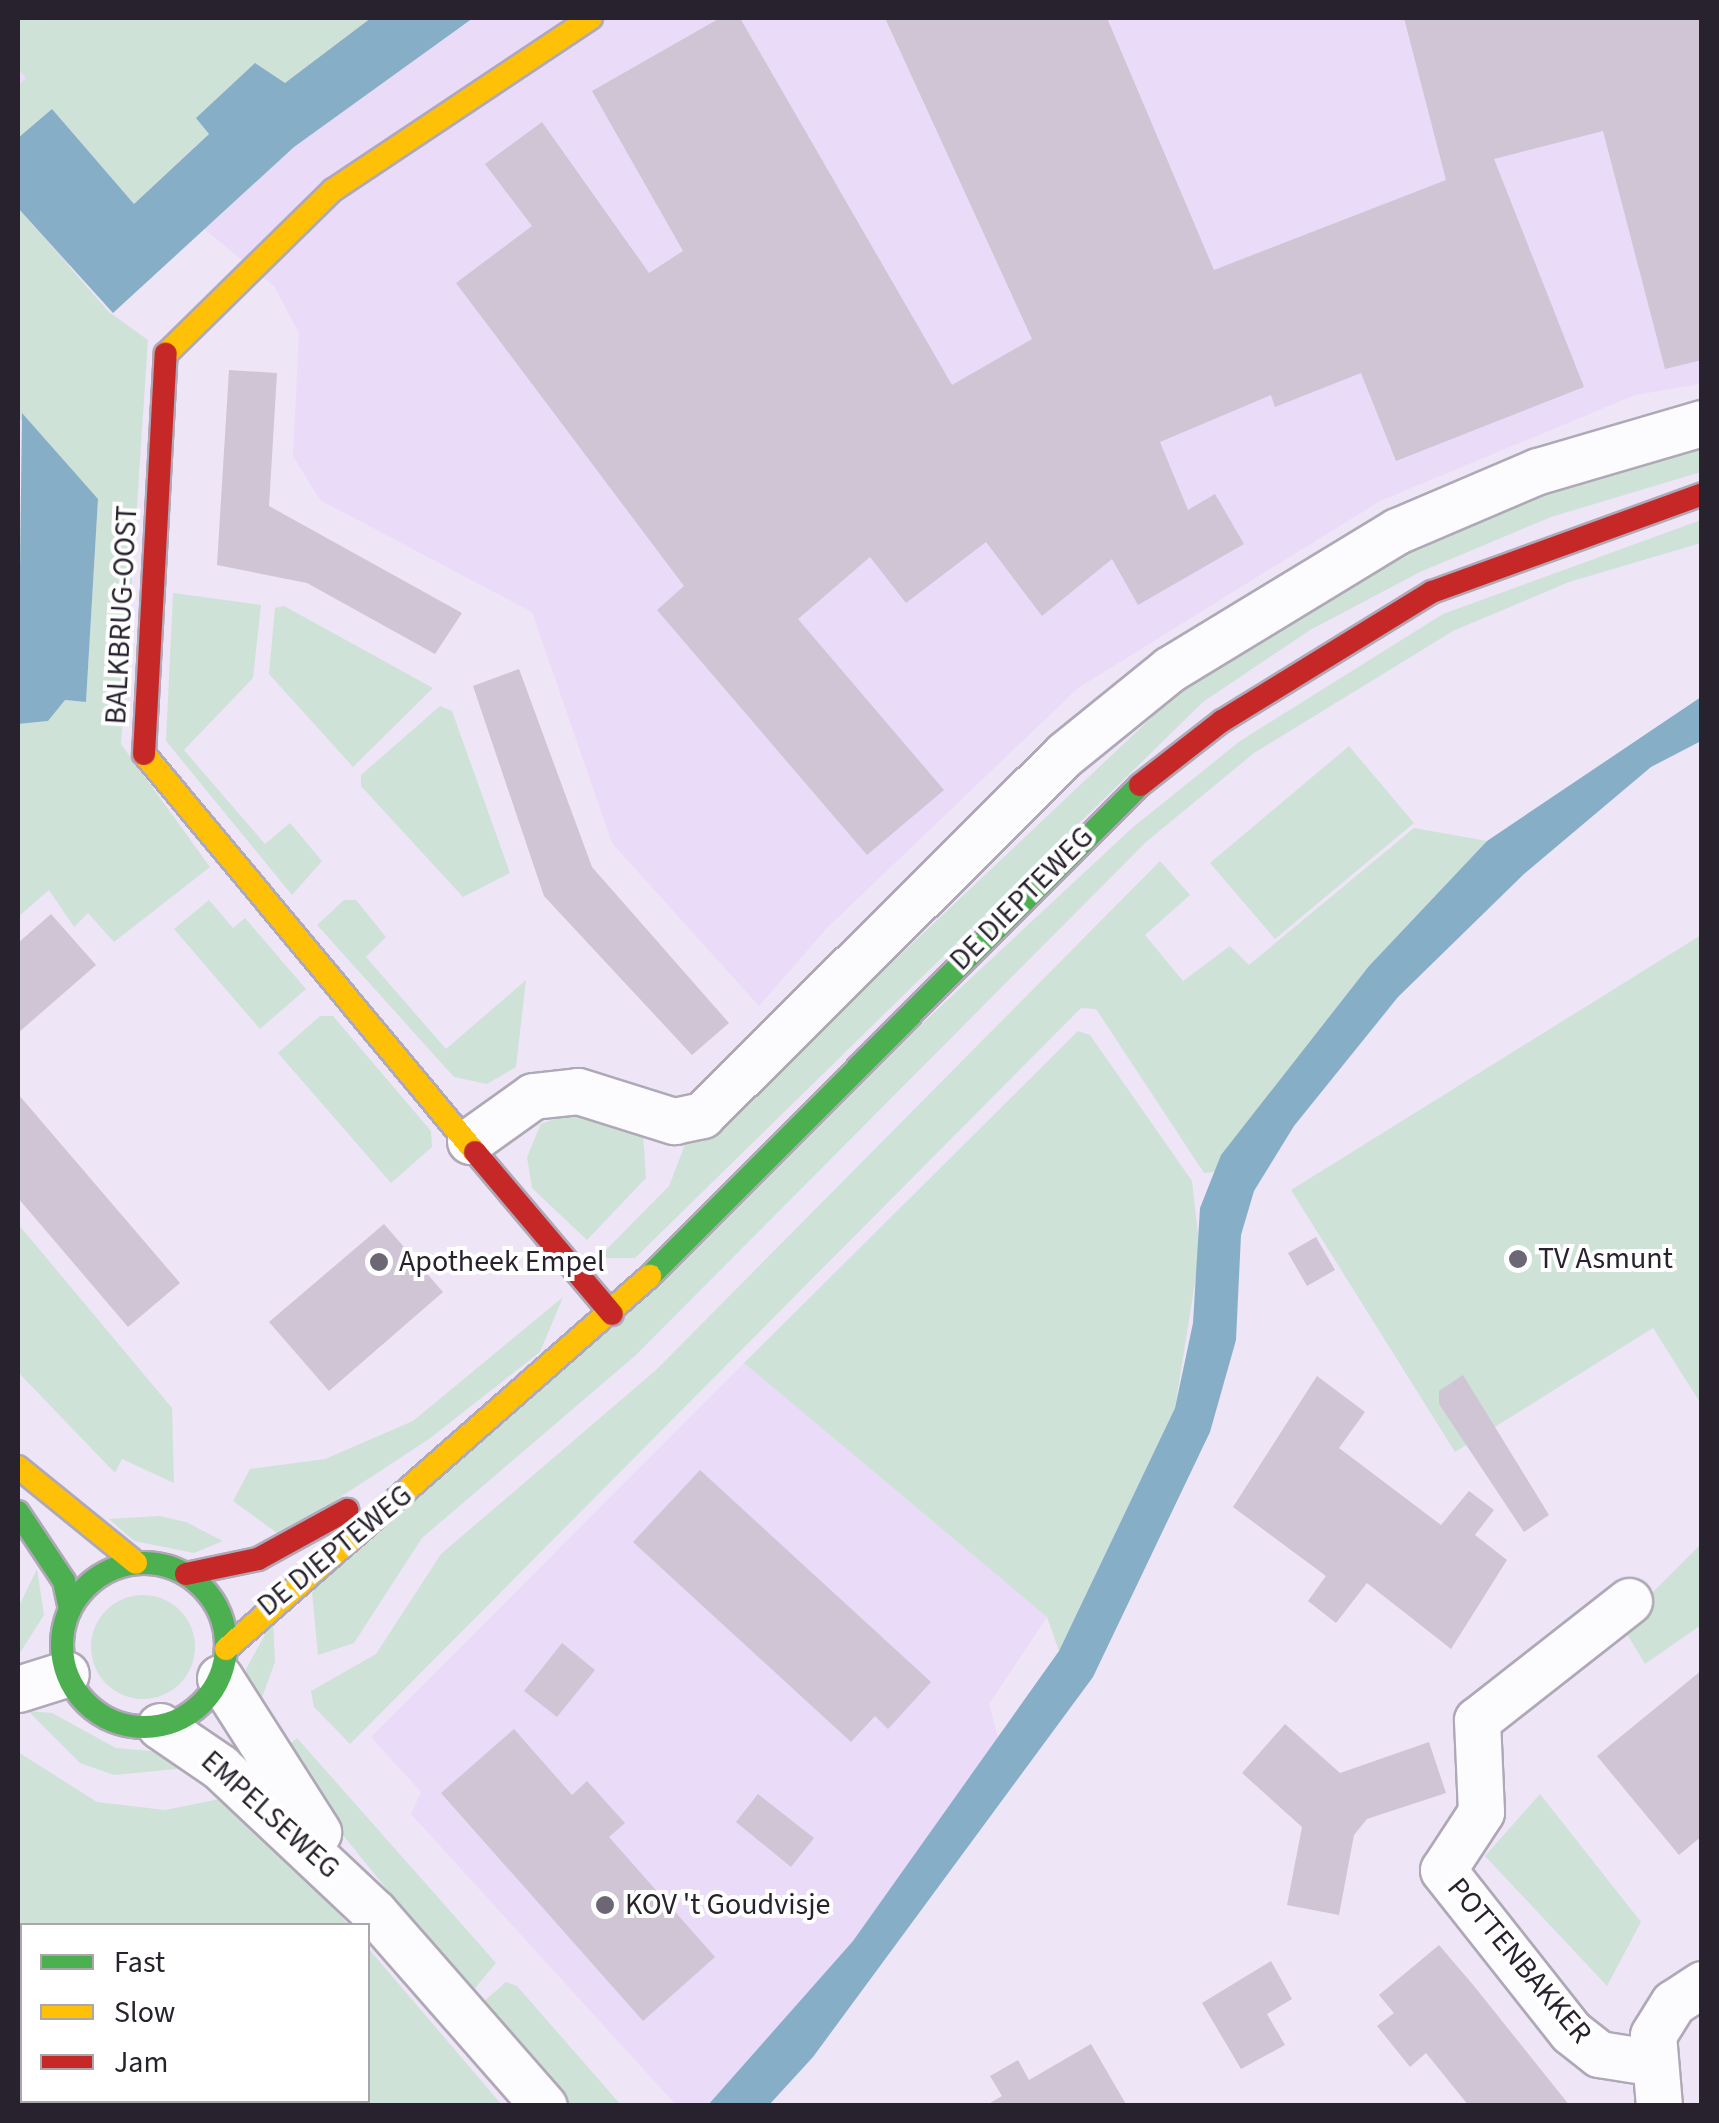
<!DOCTYPE html>
<html>
<head>
<meta charset="utf-8">
<style>
	body { margin:0 }
	#map { position:relative; width:1719px; height:2123px; overflow:hidden; background:#eee5f7; font-family:"Source Sans 3",sans-serif }
	div>[style] { position:absolute }
	.built>* { inset:0; background:#eadbf8 }
	.green>* { inset:0; background:#cfe2d7 }
	.round { border-radius:50% }
	.water>* { inset:0; background:#86afc7 }
	.building>* { inset:0; background:#cfc5d5 }
	.roads { filter:drop-shadow(2px 0 #afa8b6) drop-shadow(-2px 0 #afa8b6) drop-shadow(0 2px #afa8b6) drop-shadow(0 -2px #afa8b6) }
	.street>* { height:45px; margin:-22.5px; padding:0 22.5px; transform-origin:22.5px; border-radius:22.5px; background:#fcfbfe }
	.fast>* { height:22px; margin:-11px; padding:0 11px; transform-origin:11px; border-radius:11px; background:#4caf50 }
	.fast>.ring { margin:-11px; padding:0; box-sizing:content-box; background:none; border:22px solid #4caf50; border-radius:50% }
	.slow>* { height:22px; margin:-11px; padding:0 11px; transform-origin:11px; border-radius:11px; background:#ffc107 }
	.jam>* { height:22px; margin:-11px; padding:0 11px; transform-origin:11px; border-radius:11px; background:#c62828 }
	.dots>* { width:28px; height:28px; translate:-50% -50%; box-sizing:border-box; border:5px solid #fff; border-radius:50% }
	span { translate:-50% -50%; white-space:nowrap; text-align:center; line-height:1.15; -webkit-text-stroke:8px #fff; paint-order:stroke }
	.street-label { font-size:30px; color:#28222e }
	.poi-label { font-size:30px; color:#28222e }
	.left { translate:0 -50%; text-align:left }
	.frame { position:absolute; inset:0; border:20px solid #28222e; pointer-events:none }
	.legend { position:absolute; left:20px; top:1923px; width:350px; height:180px; box-sizing:border-box; background:#fff; border:2px solid #a9a7ab; margin:0; padding:12px 18px; list-style:none; font-size:30px; color:#28222e }
	.legend li { display:flex; align-items:center; gap:20px; height:50px }
	.legend b { width:50px; border:2px solid #a9a7ab }
</style>
</head>
<body>
<div id="map">
	<div class="built">
		<div style="clip-path:polygon(18px 18px,1701px 18px,1701px 384px,1635px 395px,1380px 501px,1078px 688px,827px 928px,759px 1006px,612px 843px,532px 612px,320px 500px,293px 456px,299px 333px,274px 286px,171px 202px,18px 296px)"></div>
		<div style="clip-path:polygon(744px 1363px,1047px 1617px,989px 1704px,999px 1741px,853px 1941px,708px 2105px,676px 2105px,411px 1814px,421px 1792px,371px 1737px)"></div>
	</div>
	<div class="green">
		<div style="clip-path:polygon(18px 18px,371px 18px,285px 84px,255px 64px,202px 126px,209px 133px,134px 204px,52px 109px,18px 138px,18px 86px,26px 78px,18px 68px)"></div>
		<div style="clip-path:polygon(18px 208px,109px 312px,148px 340px,121px 744px,210px 867px,114px 942px,88px 913px,74px 927px,49px 890px,18px 917px,18px 724px,48px 721px,64px 700px,86px 702px,98px 499px,18px 417px)"></div>
		<div style="clip-path:polygon(1701px 445px,1701px 472px,1551px 517px,1420px 572px,1310px 630px,1203px 702px,635px 1258px,598px 1258px,669px 1186px,686px 1142px,719px 1126px,1186px 685px,1407px 550px,1544px 493px)"></div>
		<div style="clip-path:polygon(1701px 520px,1701px 543px,1569px 582px,1453px 631px,1254px 753px,1146px 842px,636px 1355px,422px 1538px,354px 1643px,318px 1655px,312px 1592px,1132px 828px,1240px 741px,1443px 614px)"></div>
		<div style="clip-path:polygon(173px 593px,261px 605px,253px 678px,184px 750px,265px 844px,290px 823px,322px 861px,292px 895px,166px 741px)"></div>
		<div style="clip-path:polygon(284px 606px,433px 688px,353px 767px,269px 674px,275px 608px)"></div>
		<div style="clip-path:polygon(440px 706px,452px 711px,510px 873px,463px 897px,361px 786px,361px 775px)"></div>
		<div style="clip-path:polygon(1349px 746px,1414px 823px,1275px 939px,1210px 863px)"></div>
		<div style="clip-path:polygon(1414px 828px,1487px 841px,1370px 965px,1214px 1172px,1204px 1173px,1096px 1009px,1081px 1008px,350px 1744px,314px 1707px,311px 1691px,376px 1654px,441px 1554px,656px 1370px,1160px 861px,1190px 895px,1145px 935px,1183px 981px,1230px 946px,1249px 965px)"></div>
		<div style="clip-path:polygon(209px 900px,233px 928px,245px 918px,306px 989px,260px 1029px,174px 929px)"></div>
		<div style="clip-path:polygon(344px 900px,356px 900px,386px 937px,366px 957px,446px 1049px,526px 980px,516px 1067px,487px 1084px,454px 1077px,317px 925px)"></div>
		<div style="clip-path:polygon(1701px 935px,1701px 1404px,1653px 1328px,1455px 1452px,1291px 1190px)"></div>
		<div style="clip-path:polygon(320px 1016px,333px 1016px,431px 1131px,432px 1147px,391px 1183px,278px 1053px)"></div>
		<div style="clip-path:polygon(1078px 1031px,1090px 1035px,1192px 1181px,1200px 1251px,1175px 1408px,1059px 1651px,1047px 1617px,744px 1363px)"></div>
		<div style="clip-path:polygon(576px 1111px,643px 1134px,646px 1178px,587px 1240px,532px 1188px,527px 1157px,541px 1124px)"></div>
		<div style="clip-path:polygon(18px 1224px,172px 1408px,174px 1483px,122px 1459px,115px 1473px,18px 1372px)"></div>
		<div style="clip-path:polygon(563px 1297px,540px 1352px,429px 1439px,281px 1536px,233px 1501px,250px 1469px,325px 1459px,413px 1421px)"></div>
		<div style="clip-path:polygon(160px 1516px,186px 1522px,223px 1541px,194px 1553px,134px 1541px,109px 1519px)"></div>
		<div style="clip-path:polygon(1701px 1544px,1701px 1625px,1645px 1664px,1621px 1624px)"></div>
		<div style="clip-path:polygon(37px 1569px,44px 1615px,18px 1656px,18px 1608px)"></div>
		<div class="round" style="left:91px;top:1595px;width:104px;height:104px"></div>
		<div style="clip-path:polygon(273px 1620px,275px 1662px,254px 1719px,246px 1669px)"></div>
		<div style="clip-path:polygon(28px 1711px,52px 1713px,116px 1748px,175px 1753px,197px 1767px,114px 1775px,80px 1763px)"></div>
		<div style="clip-path:polygon(297px 1738px,496px 1963px,471px 1993px,278px 1755px)"></div>
		<div style="clip-path:polygon(18px 1752px,97px 1802px,165px 1810px,230px 1797px,349px 1925px,22px 1926px,22px 2096px)"></div>
		<div style="clip-path:polygon(1540px 1794px,1641px 1922px,1607px 1986px,1485px 1856px)"></div>
		<div style="clip-path:polygon(368px 1948px,502px 2105px,21px 2105px,368px 2100px)"></div>
		<div style="clip-path:polygon(506px 1982px,517px 1986px,621px 2105px,567px 2105px,481px 2004px)"></div>
	</div>
	<div class="water">
		<div style="clip-path:polygon(371px 18px,473px 18px,294px 147px,113px 313px,18px 208px,18px 138px,52px 109px,134px 204px,209px 134px,196px 118px,255px 63px,285px 83px)"></div>
		<div style="clip-path:polygon(22px 413px,98px 499px,86px 702px,65px 700px,48px 721px,18px 724px)"></div>
		<div style="clip-path:polygon(1701px 697px,1701px 741px,1651px 767px,1524px 874px,1398px 997px,1294px 1126px,1254px 1191px,1241px 1235px,1236px 1340px,1210px 1432px,1093px 1677px,813px 2057px,769px 2105px,708px 2105px,853px 1941px,1059px 1651px,1175px 1408px,1193px 1323px,1200px 1208px,1221px 1155px,1369px 966px,1487px 841px)"></div>
	</div>
	<div class="building">
		<div style="clip-path:polygon(720px 18px,740px 18px,952px 385px,1032px 339px,885px 18px,1107px 18px,1214px 270px,1446px 180px,1404px 18px,1702px 18px,1702px 360px,1665px 369px,1603px 131px,1494px 159px,1584px 387px,1396px 461px,1361px 373px,1275px 407px,1271px 395px,1160px 442px,1188px 510px,1215px 494px,1244px 544px,1138px 605px,1112px 559px,1042px 616px,986px 542px,906px 603px,870px 557px,798px 619px,944px 790px,867px 855px,657px 610px,684px 586px,456px 283px,532px 226px,485px 164px,542px 122px,649px 273px,683px 251px,592px 91px)"></div>
		<div style="clip-path:polygon(229px 370px,277px 373px,269px 506px,462px 613px,435px 654px,307px 583px,217px 565px)"></div>
		<div style="clip-path:polygon(519px 669px,592px 867px,729px 1023px,692px 1055px,544px 896px,473px 686px)"></div>
		<div style="clip-path:polygon(51px 914px,96px 965px,18px 1033px,18px 943px)"></div>
		<div style="clip-path:polygon(18px 1094px,180px 1283px,128px 1327px,18px 1198px)"></div>
		<div style="clip-path:polygon(384px 1224px,443px 1292px,329px 1391px,269px 1322px)"></div>
		<div style="clip-path:polygon(1316px 1237px,1335px 1270px,1307px 1286px,1288px 1253px)"></div>
		<div style="clip-path:polygon(1463px 1375px,1549px 1515px,1524px 1532px,1439px 1404px,1439px 1391px)"></div>
		<div style="clip-path:polygon(1317px 1376px,1365px 1412px,1339px 1448px,1441px 1525px,1469px 1491px,1494px 1510px,1475px 1535px,1507px 1560px,1451px 1649px,1367px 1583px,1336px 1623px,1308px 1601px,1326px 1576px,1233px 1507px)"></div>
		<div style="clip-path:polygon(700px 1470px,931px 1682px,888px 1729px,875px 1716px,851px 1742px,633px 1542px)"></div>
		<div style="clip-path:polygon(562px 1643px,595px 1670px,557px 1717px,524px 1691px)"></div>
		<div style="clip-path:polygon(1702px 1670px,1702px 1836px,1679px 1855px,1597px 1756px)"></div>
		<div style="clip-path:polygon(1285px 1724px,1340px 1773px,1429px 1742px,1446px 1793px,1367px 1819px,1354px 1835px,1339px 1915px,1287px 1905px,1302px 1827px,1242px 1773px)"></div>
		<div style="clip-path:polygon(514px 1729px,572px 1795px,587px 1781px,625px 1823px,609px 1837px,715px 1957px,643px 2021px,441px 1793px)"></div>
		<div style="clip-path:polygon(758px 1794px,814px 1838px,791px 1867px,736px 1822px)"></div>
		<div style="clip-path:polygon(1439px 1945px,1474px 1986px,1570px 2106px,1469px 2106px,1426px 2053px,1410px 2067px,1377px 2026px,1394px 2013px,1379px 1995px)"></div>
		<div style="clip-path:polygon(1271px 1961px,1292px 1999px,1267px 2014px,1285px 2045px,1241px 2069px,1202px 2003px)"></div>
		<div style="clip-path:polygon(1091px 2044px,1127px 2106px,985px 2106px,1002px 2096px,990px 2076px,1018px 2060px,1029px 2080px)"></div>
	</div>
	<div class="roads">
		<div class="street">
			<div style="left:470px;top:1141px;width:77px;rotate:-35.5deg"></div>
			<div style="left:533px;top:1096px;width:45px;rotate:-6.3deg"></div>
			<div style="left:578px;top:1091px;width:101px;rotate:17.4deg"></div>
			<div style="left:674px;top:1121px;width:29px;rotate:-12deg"></div>
			<div style="left:702px;top:1115px;width:512px;rotate:-44.84deg"></div>
			<div style="left:1065px;top:754px;width:135px;rotate:-39deg"></div>
			<div style="left:1170px;top:669px;width:266px;rotate:-31.3deg"></div>
			<div style="left:1397px;top:531px;width:153px;rotate:-23.1deg"></div>
			<div style="left:1538px;top:471px;width:171px;rotate:-16.3deg"></div>
			<div style="left:1629px;top:1601px;width:193px;rotate:141.9deg"></div>
			<div style="left:1477px;top:1720px;width:92px;rotate:87.5deg"></div>
			<div style="left:1481px;top:1812px;width:69px;rotate:123.2deg"></div>
			<div style="left:1443px;top:1870px;width:206px;rotate:51.7deg"></div>
			<div style="left:1571px;top:2032px;width:36px;rotate:38deg"></div>
			<div style="left:1599px;top:2054px;width:51px;rotate:9.1deg"></div>
			<div style="left:220px;top:1678px;width:183px;rotate:57.5deg"></div>
			<div style="left:18px;top:1689px;width:50px;rotate:-17.4deg"></div>
			<div style="left:160px;top:1726px;width:73px;rotate:34.3deg"></div>
			<div style="left:220px;top:1767px;width:212px;rotate:43.3deg"></div>
			<div style="left:374px;top:1912px;width:258px;rotate:48.8deg"></div>
			<div style="left:1659px;top:2106px;width:71px;rotate:-94.8deg"></div>
			<div style="left:1653px;top:2035px;width:38px;rotate:-58deg"></div>
			<div style="left:1673px;top:2003px;width:35px;rotate:-33deg"></div>
		</div>
		<div class="fast">
			<div style="left:650px;top:1276px;width:694px;rotate:-45.06deg"></div>
			<div style="left:18px;top:1512px;width:83px;rotate:56.3deg"></div>
			<div style="left:64px;top:1581px;width:29px;rotate:78deg"></div>
			<div class="ring" style="left:62px;top:1563px;width:142px;height:142px"></div>
		</div>
		<div class="slow">
			<div style="left:166px;top:354px;width:234px;rotate:-44.5deg"></div>
			<div style="left:333px;top:190px;width:310px;rotate:-33.7deg"></div>
			<div style="left:144px;top:754px;width:518px;rotate:50.25deg"></div>
			<div style="left:18px;top:1467px;width:152px;rotate:39.1deg"></div>
			<div style="left:226px;top:1649px;width:565px;rotate:-41.34deg"></div>
		</div>
		<div class="jam">
			<div style="left:144px;top:754px;width:401px;rotate:-86.9deg"></div>
			<div style="left:1140px;top:785px;width:104px;rotate:-38deg"></div>
			<div style="left:1222px;top:721px;width:246px;rotate:-31.6deg"></div>
			<div style="left:1432px;top:592px;width:287px;rotate:-19.9deg"></div>
			<div style="left:475px;top:1152px;width:212px;rotate:49.8deg"></div>
			<div style="left:186px;top:1574px;width:74px;rotate:-11.8deg"></div>
			<div style="left:258px;top:1559px;width:102px;rotate:-28.8deg"></div>
		</div>
	</div>
	<div class="dots">
		<div style="left:1518px;top:1259px;background:#6d6674"></div>
		<div style="left:379px;top:1262px;background:#6d6674"></div>
		<div style="left:605px;top:1905px;background:#6d6674"></div>
	</div>
	<div class="street-label">
		<span style="left:122px;top:615px;rotate:-87deg">BALKBRUG-OOST</span>
		<span style="left:1022px;top:899px;rotate:-45deg">DE DIEPTEWEG</span>
		<span style="left:335px;top:1551px;rotate:-39deg">DE DIEPTEWEG</span>
		<span style="left:270px;top:1815px;rotate:42deg">EMPELSEWEG</span>
		<span style="left:1519px;top:1961px;rotate:50deg">POTTENBAKKER</span>
	</div>
	<div class="poi-label">
		<span class="left" style="left:1538px;top:1259px">TV Asmunt</span>
		<span class="left" style="left:399px;top:1262px">Apotheek Empel</span>
		<span class="left" style="left:625px;top:1905px">KOV 't Goudvisje</span>
	</div>
	<div class="frame"></div>
	<ul class="legend">
	<li><b style="height:12px;background:#4caf50"></b>Fast</li>
	<li><b style="height:12px;background:#ffc107"></b>Slow</li>
	<li><b style="height:12px;background:#c62828"></b>Jam</li>
	</ul>
</div>
</body>
</html>
